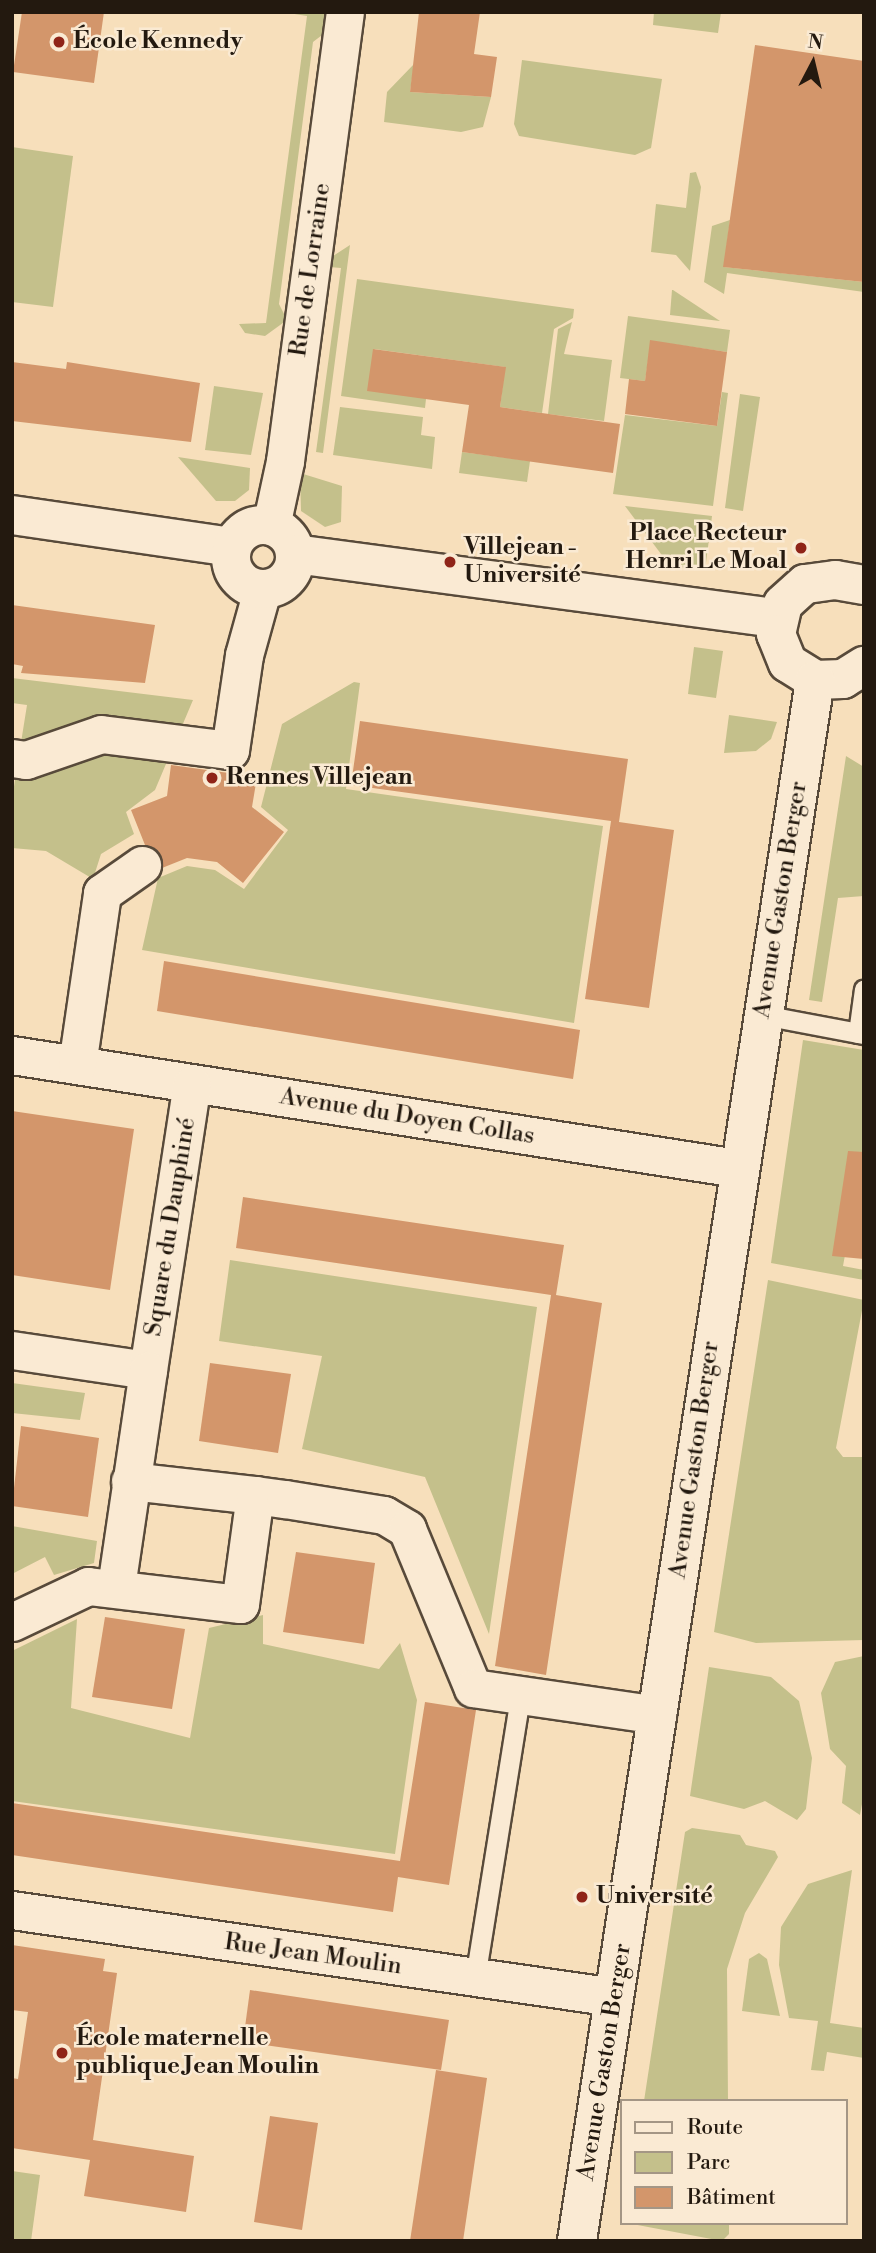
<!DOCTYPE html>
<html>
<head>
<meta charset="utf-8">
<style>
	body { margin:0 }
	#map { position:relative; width:876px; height:2253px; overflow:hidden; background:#f7dfbb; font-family:"Libre Bodoni",serif }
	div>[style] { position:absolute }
	.green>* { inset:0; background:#c4c08b }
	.building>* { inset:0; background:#d3966b }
	.roads { filter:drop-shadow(2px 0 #584a3a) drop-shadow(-2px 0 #584a3a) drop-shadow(0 2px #584a3a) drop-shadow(0 -2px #584a3a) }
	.lane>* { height:19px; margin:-9.5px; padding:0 9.5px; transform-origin:9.5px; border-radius:9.5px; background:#faead3 }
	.street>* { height:37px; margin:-18.5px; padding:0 18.5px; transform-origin:18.5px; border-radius:18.5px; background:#faead3 }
	.secondary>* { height:38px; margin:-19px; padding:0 19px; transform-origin:19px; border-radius:19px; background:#faead3 }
	.secondary>.ring { margin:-19px; padding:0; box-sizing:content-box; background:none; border:38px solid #faead3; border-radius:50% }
	.dots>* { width:19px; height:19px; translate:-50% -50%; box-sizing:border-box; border:4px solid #faead3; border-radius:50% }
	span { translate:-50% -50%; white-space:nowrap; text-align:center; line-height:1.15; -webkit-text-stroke:5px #faead3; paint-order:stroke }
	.poi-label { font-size:24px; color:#23190f; font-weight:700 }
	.left { translate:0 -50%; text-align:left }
	.right { translate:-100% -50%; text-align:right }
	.street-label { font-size:24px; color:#23190f }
	.frame { position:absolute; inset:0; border:14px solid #23190f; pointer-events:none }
	.legend { position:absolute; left:620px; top:2099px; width:228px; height:126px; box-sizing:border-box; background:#faead3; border:2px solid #a49685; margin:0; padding:9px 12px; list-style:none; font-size:21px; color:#23190f }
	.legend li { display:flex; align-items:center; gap:14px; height:35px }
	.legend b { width:35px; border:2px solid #a49685 }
	.north { position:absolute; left:778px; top:28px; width:70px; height:70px; -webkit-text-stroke:5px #faead3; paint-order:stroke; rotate:7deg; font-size:19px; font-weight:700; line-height:28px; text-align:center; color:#23190f }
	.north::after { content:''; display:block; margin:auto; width:24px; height:32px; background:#23190f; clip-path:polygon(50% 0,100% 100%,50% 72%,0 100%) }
</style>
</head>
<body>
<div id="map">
	<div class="green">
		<div style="clip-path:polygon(282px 12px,325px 12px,326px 32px,313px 42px,279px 304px,287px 320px,265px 336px,245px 333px,239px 324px,266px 323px,307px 16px)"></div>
		<div style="clip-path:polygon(654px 12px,721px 12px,718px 33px,653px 25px)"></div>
		<div style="clip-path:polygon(522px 60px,662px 79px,651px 148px,635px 155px,519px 136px,514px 124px)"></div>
		<div style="clip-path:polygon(414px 64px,410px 92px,491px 97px,483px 127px,461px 132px,384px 122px,387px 92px)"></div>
		<div style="clip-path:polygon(12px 147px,73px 156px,53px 307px,12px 302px)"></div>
		<div style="clip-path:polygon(696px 172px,701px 187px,690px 271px,676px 255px,651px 252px,656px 204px,686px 208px,690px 173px)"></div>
		<div style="clip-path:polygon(730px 220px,724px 267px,864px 282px,864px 292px,727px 273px,724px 294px,704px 282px,712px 226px)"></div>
		<div style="clip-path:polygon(350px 245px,323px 453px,316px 452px,341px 268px,329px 267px,330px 258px)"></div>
		<div style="clip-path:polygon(357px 279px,574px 309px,573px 318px,554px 329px,542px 413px,500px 407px,505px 367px,374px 349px,426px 399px,425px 408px,341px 396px)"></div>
		<div style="clip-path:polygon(672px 290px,673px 290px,720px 321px,670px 315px)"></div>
		<div style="clip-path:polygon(628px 316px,730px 330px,727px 352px,651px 341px,645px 381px,620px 378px)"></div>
		<div style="clip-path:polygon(572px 322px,564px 354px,612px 360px,604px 421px,548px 414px,558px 329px)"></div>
		<div style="clip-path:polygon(214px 386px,263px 393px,251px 455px,205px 450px)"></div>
		<div style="clip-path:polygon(722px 392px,728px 393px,713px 506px,613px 494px,625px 415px,717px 426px)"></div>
		<div style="clip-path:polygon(740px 394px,760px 397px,743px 511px,725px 508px)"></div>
		<div style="clip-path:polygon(340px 407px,423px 417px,421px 435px,435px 437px,432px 469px,333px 455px)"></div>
		<div style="clip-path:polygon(462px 452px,530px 461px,527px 482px,459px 473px)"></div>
		<div style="clip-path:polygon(178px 457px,250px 468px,249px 490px,235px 501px,216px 501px)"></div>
		<div style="clip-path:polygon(300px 473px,342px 486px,341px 522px,325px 527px,301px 511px)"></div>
		<div style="clip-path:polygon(625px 506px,712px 516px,705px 570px,670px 566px)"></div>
		<div style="clip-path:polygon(694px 647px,723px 651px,716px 698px,688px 694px)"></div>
		<div style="clip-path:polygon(12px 678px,193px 700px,155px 790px,126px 812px,134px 834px,101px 854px,93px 879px,46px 851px,12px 848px,12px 799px,27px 705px,12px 703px)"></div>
		<div style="clip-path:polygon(354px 682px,360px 683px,346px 789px,603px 826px,574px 1023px,142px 950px,158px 878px,187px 866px,215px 870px,244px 889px,288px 830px,261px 807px,282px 724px)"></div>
		<div style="clip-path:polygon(729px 715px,777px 722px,771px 739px,756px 751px,724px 753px)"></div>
		<div style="clip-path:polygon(846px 756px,864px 767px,864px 896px,838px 898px,822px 1002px,809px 1000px)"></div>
		<div style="clip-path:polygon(803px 1040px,864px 1050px,864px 1151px,843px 1266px,864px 1270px,864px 1280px,771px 1263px)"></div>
		<div style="clip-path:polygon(230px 1260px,537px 1307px,489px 1634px,425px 1477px,302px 1449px,322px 1356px,219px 1341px)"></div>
		<div style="clip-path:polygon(768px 1280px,864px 1300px,836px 1448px,843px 1457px,864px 1457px,864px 1640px,756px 1643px,714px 1632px)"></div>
		<div style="clip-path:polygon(12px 1383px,85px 1393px,80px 1420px,12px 1413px)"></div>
		<div style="clip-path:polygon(12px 1526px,97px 1541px,94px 1563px,54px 1575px,45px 1557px,12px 1574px)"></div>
		<div style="clip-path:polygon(263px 1615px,263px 1644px,379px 1669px,400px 1643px,417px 1700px,395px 1854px,12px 1801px,12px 1651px,77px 1619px,71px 1708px,190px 1738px,209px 1628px)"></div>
		<div style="clip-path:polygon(864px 1656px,864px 1793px,860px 1815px,842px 1803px,846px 1766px,830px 1749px,821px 1693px,835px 1662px)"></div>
		<div style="clip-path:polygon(709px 1667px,771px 1677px,799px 1701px,812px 1758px,806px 1809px,797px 1820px,765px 1801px,744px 1809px,690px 1796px)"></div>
		<div style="clip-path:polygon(692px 1828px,740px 1835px,746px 1845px,775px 1851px,778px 1857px,745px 1913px,727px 1969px,728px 2101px,644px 2101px,685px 1832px)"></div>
		<div style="clip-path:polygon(852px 1870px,830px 2023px,864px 2028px,864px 2058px,827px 2052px,824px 2071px,811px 2070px,818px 2021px,789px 2018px,779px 1965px,781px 1927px,808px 1884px)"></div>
		<div style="clip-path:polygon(759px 1953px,767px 1959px,780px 2016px,742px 2011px,749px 1959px)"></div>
		<div style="clip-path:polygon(12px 2171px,40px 2175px,31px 2241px,12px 2241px)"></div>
		<div style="clip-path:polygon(627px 2223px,729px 2223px,729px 2234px,722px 2241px)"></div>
	</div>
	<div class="building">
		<div style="clip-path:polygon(22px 12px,104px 12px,94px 83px,13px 72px)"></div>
		<div style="clip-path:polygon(419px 12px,480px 12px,474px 54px,497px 57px,491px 97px,410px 92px)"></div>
		<div style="clip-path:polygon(755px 45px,864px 61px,864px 282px,723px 267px)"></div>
		<div style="clip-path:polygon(650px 340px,727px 352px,717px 426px,625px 414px,629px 379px,645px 381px)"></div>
		<div style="clip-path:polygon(373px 349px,506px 367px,500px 407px,620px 424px,613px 473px,462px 452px,469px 405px,367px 391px)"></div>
		<div style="clip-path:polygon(12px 362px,66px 369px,67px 362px,200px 383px,191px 442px,12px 421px)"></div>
		<div style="clip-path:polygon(12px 605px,155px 625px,145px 683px,21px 673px,23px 666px,12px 664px)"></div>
		<div style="clip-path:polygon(360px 721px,628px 759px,619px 822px,674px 830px,649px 1008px,585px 999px,611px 821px,351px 785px)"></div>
		<div style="clip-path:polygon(171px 765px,257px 777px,252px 807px,284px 832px,243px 883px,217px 862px,187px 858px,162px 868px,159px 852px,145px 845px,131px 810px,167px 796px)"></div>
		<div style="clip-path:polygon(164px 961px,580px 1030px,573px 1079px,157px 1011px)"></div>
		<div style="clip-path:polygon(12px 1111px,134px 1129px,110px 1290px,12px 1275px)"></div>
		<div style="clip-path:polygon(848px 1151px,864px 1152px,864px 1259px,832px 1256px)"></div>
		<div style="clip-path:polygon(243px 1197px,564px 1245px,556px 1295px,602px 1303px,546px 1675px,495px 1666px,551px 1295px,236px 1248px)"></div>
		<div style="clip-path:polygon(210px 1363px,291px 1374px,278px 1453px,199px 1441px)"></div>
		<div style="clip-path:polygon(21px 1426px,99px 1438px,88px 1517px,12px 1506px)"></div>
		<div style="clip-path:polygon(296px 1552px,375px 1563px,364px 1644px,283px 1632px)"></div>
		<div style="clip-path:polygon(105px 1617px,185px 1629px,172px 1709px,92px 1697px)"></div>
		<div style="clip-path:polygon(425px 1702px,476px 1710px,449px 1885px,398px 1877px,393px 1912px,12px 1855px,12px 1803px,400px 1861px)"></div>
		<div style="clip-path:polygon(12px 1945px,105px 1959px,103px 1971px,117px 1973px,93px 2140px,194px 2156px,186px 2212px,84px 2196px,90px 2160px,12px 2148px,12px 2078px,18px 2079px,28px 2012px,12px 2010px)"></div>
		<div style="clip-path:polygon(250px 1990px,449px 2020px,441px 2070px,243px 2042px)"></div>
		<div style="clip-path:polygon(436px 2070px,487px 2078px,463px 2241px,410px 2241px)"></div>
		<div style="clip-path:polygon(270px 2116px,318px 2123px,302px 2230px,254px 2222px)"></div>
	</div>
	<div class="roads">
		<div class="lane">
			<div style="left:763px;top:1015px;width:103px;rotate:10.7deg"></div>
			<div style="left:858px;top:1033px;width:44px;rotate:-82.2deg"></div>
			<div style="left:475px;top:1978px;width:284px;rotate:-80.9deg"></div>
		</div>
		<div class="street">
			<div style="left:271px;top:526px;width:66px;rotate:-77.8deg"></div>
			<div style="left:285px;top:461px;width:453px;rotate:-82.4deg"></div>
			<div style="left:12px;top:758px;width:14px;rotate:8deg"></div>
			<div style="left:26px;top:760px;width:79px;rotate:-19.1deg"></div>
			<div style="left:101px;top:734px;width:130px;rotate:7.1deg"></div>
			<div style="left:230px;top:750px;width:96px;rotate:-81.6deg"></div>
			<div style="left:244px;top:655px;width:67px;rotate:-74.5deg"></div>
			<div style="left:12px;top:1055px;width:734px;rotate:8.86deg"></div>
			<div style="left:77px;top:1065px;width:174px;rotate:-81.7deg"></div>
			<div style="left:102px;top:893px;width:49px;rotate:-35deg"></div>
			<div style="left:12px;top:1350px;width:137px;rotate:8.4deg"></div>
			<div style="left:148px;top:1370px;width:289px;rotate:-81.3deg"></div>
			<div style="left:130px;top:1481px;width:126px;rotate:6.4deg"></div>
			<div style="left:116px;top:1587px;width:219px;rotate:-81.6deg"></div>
			<div style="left:12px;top:1622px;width:84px;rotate:-25.3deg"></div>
			<div style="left:88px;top:1586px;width:153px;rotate:6.8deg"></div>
			<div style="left:240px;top:1604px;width:110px;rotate:-82.2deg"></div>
			<div style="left:255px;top:1495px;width:30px;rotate:8deg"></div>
			<div style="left:285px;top:1499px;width:100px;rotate:9.2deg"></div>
			<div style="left:384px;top:1515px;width:27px;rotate:31deg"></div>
			<div style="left:407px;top:1529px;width:172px;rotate:67.5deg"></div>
			<div style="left:473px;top:1688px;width:186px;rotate:8.3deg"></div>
			<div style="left:12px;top:1910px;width:608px;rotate:8.22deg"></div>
		</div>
		<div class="secondary">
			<div style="left:12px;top:515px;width:222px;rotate:8.3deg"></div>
			<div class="ring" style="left:231px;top:525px;width:26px;height:26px"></div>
			<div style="left:295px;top:554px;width:486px;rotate:7.6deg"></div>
			<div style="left:864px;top:585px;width:29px;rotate:-170deg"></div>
			<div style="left:835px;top:580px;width:30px;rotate:172deg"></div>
			<div style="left:805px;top:584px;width:30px;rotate:138deg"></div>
			<div style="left:783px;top:604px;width:31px;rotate:103deg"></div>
			<div style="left:776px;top:634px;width:31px;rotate:68deg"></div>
			<div style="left:788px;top:663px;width:32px;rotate:32deg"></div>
			<div style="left:815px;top:680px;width:28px;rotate:-2deg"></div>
			<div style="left:843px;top:679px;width:25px;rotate:-32deg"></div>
			<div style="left:577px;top:2241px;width:1579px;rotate:-81.33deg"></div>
		</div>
	</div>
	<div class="dots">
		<div style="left:59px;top:42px;background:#8f2418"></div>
		<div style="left:801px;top:548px;background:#8f2418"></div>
		<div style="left:450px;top:562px;background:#8f2418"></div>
		<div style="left:212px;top:778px;background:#8f2418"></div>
		<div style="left:582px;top:1897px;background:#8f2418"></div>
		<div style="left:62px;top:2053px;background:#8f2418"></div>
	</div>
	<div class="poi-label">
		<span class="left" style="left:73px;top:42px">École Kennedy</span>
		<span class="right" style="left:787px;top:548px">Place Recteur<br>Henri Le Moal</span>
		<span class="left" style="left:464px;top:562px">Villejean -<br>Université</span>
		<span class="left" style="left:226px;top:778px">Rennes Villejean</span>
		<span class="left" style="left:596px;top:1897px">Université</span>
		<span class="left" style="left:76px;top:2053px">École maternelle<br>publique Jean Moulin</span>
	</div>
	<div class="street-label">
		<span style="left:311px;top:270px;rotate:-82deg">Rue de Lorraine</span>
		<span style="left:781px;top:900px;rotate:-81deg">Avenue Gaston Berger</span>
		<span style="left:407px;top:1117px;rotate:9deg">Avenue du Doyen Collas</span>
		<span style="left:171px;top:1227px;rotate:-81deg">Square du Dauphiné</span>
		<span style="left:695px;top:1460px;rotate:-82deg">Avenue Gaston Berger</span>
		<span style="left:313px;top:1955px;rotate:8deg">Rue Jean Moulin</span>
		<span style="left:605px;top:2062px;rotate:-81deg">Avenue Gaston Berger</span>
	</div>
	<div class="frame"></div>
	<ul class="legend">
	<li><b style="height:9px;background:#faead3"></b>Route</li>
	<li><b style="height:19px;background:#c4c08b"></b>Parc</li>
	<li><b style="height:19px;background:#d3966b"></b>Bâtiment</li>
	</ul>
	<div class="north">N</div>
</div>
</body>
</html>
